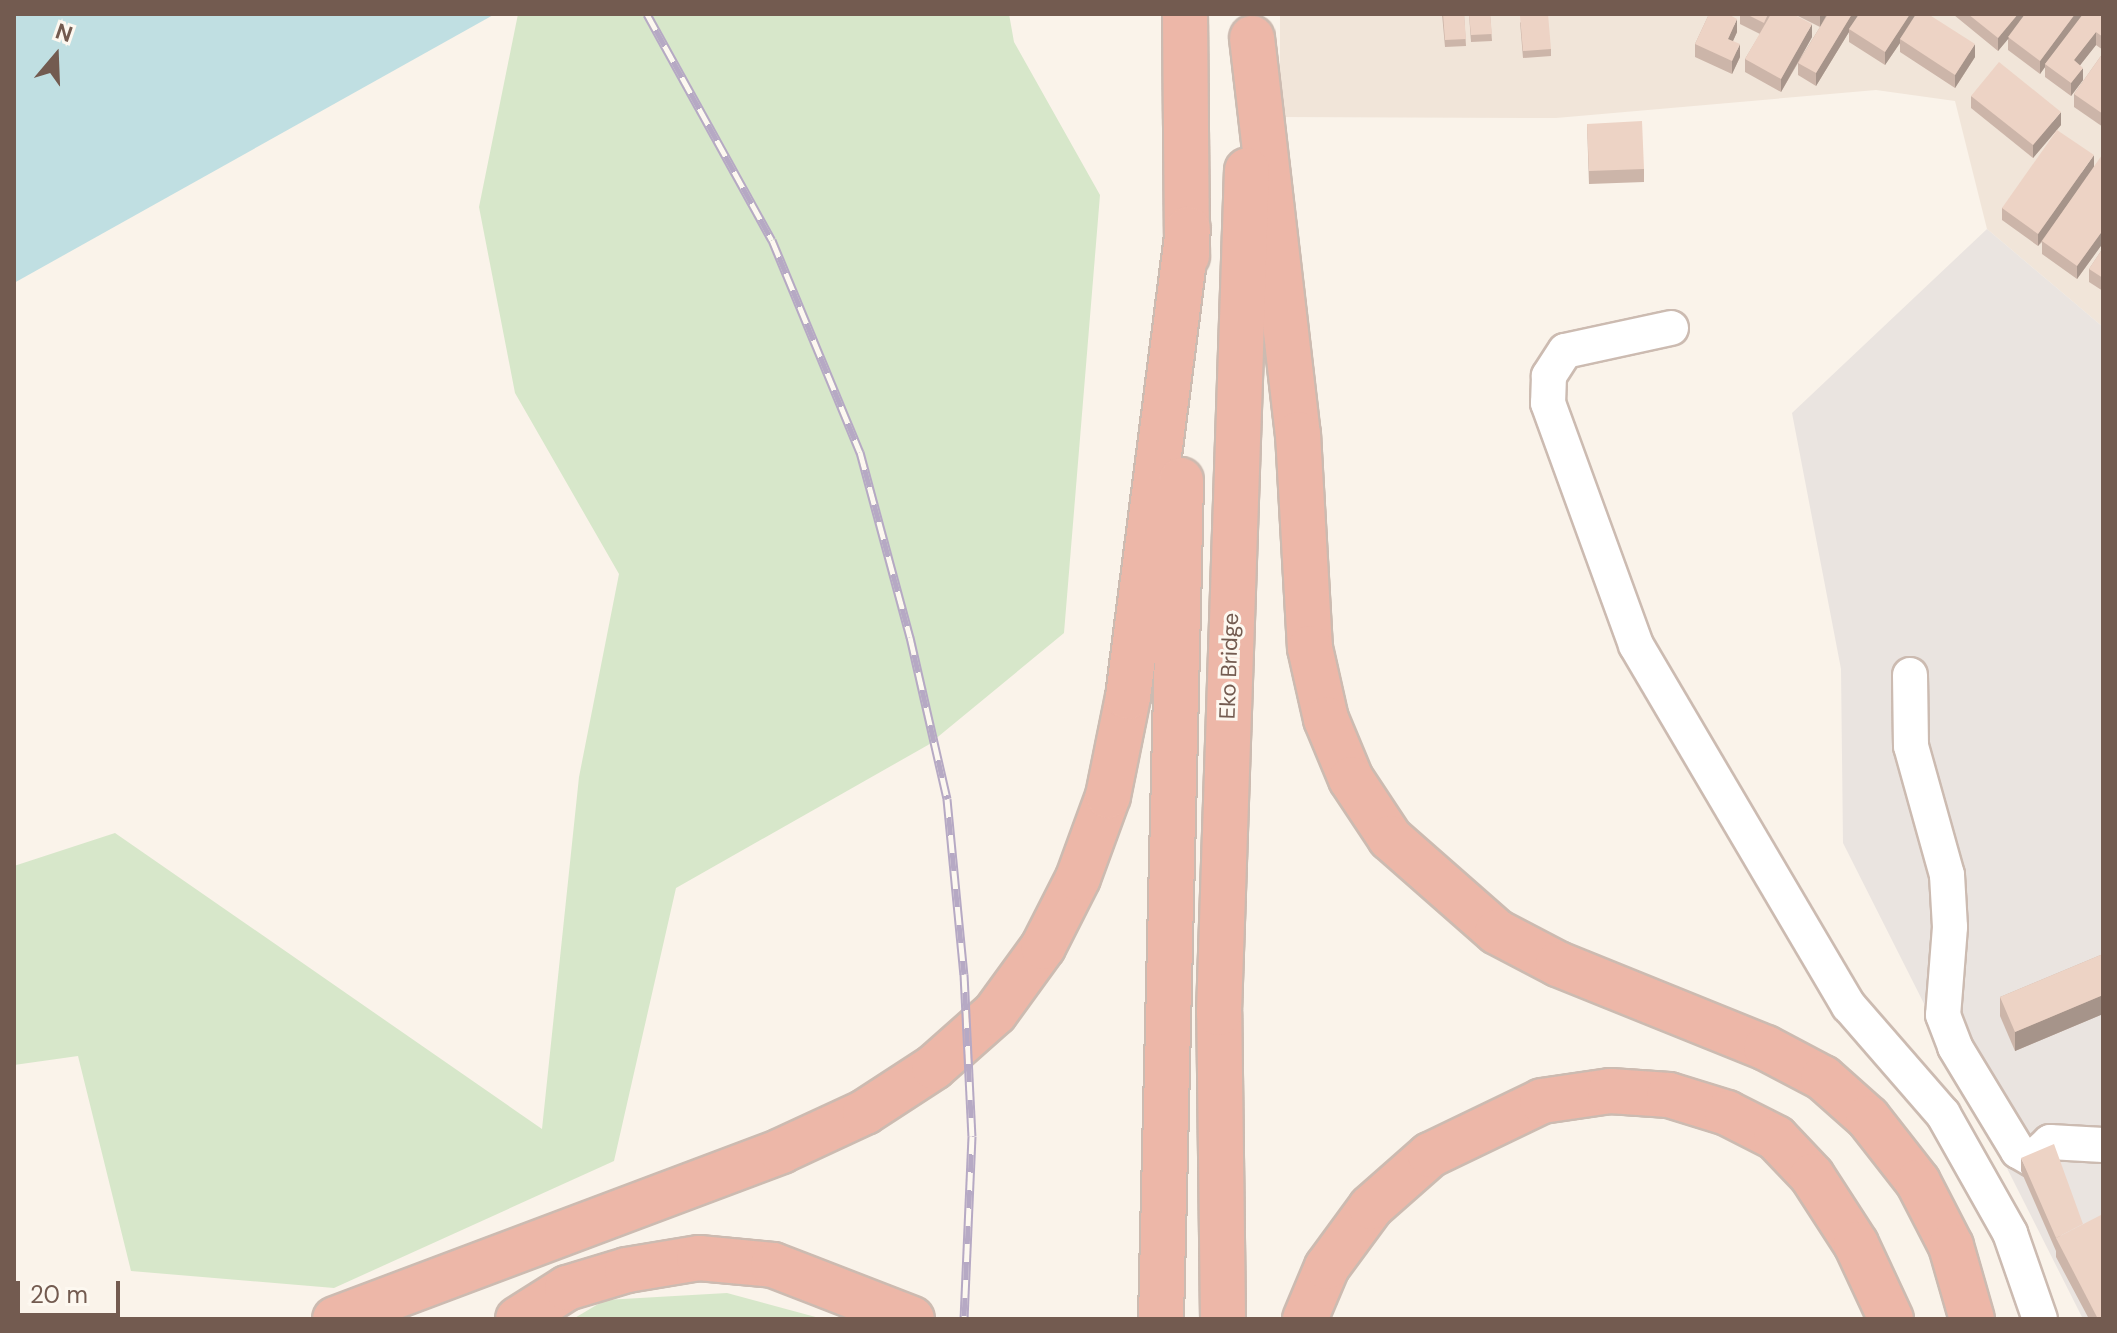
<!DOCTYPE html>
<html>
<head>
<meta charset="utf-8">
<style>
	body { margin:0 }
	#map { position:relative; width:2117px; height:1333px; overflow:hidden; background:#faf3ea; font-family:"DM Sans",sans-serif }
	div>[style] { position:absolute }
	.residential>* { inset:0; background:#f1e5d9 }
	.industrial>* { inset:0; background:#eae4e0 }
	.green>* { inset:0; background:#d7e7ca }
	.water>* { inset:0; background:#c0dfe2 }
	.roads { filter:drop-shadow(2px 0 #ccbbb1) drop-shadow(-2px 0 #ccbbb1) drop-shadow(0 2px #ccbbb1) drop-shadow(0 -2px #ccbbb1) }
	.minor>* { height:34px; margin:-17px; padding:0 17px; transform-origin:17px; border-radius:17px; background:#fff }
	.highway>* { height:44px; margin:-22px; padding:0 22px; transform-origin:22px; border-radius:22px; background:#edb7a8 }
	.rail>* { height:9px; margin-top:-4.5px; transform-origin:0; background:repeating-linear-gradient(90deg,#fdf8f0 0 18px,#b6a9c4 0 36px); box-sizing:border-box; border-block:2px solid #b6a9c4 }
	.wall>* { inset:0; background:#ccb5a9 }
	.shaded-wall>* { inset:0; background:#a6948a }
	.building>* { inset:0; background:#edd3c5 }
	span { translate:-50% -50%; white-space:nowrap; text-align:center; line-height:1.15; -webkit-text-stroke:6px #fdf8f0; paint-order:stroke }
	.street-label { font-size:22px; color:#735b50 }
	.frame { position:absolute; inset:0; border:16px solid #735b50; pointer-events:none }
	.north { position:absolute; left:16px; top:16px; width:80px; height:80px; -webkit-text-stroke:6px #fdf8f0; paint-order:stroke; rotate:19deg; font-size:22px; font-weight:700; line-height:32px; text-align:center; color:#735b50 }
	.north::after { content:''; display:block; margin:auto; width:28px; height:36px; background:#735b50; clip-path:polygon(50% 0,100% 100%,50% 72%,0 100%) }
	.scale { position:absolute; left:16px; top:1281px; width:104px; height:36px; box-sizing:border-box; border:4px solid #735b50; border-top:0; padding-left:10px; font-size:24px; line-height:28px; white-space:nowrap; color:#735b50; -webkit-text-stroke:6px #fdf8f0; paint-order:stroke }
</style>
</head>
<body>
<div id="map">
	<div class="residential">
		<div style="clip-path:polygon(1280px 14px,2103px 14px,2103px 327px,1987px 229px,1955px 101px,1876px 90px,1556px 118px,1280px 117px)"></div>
	</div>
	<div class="industrial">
		<div style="clip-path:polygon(1987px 229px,2103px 327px,2103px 1319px,2083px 1319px,1843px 843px,1841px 669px,1792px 413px)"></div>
	</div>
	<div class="green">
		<div style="clip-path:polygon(518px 14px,1009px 14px,1014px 42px,1100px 195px,1064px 633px,928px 745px,676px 888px,614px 1161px,334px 1288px,131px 1271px,78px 1056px,14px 1065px,14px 866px,115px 833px,542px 1129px,579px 777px,619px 574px,515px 393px,479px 207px)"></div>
		<div style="clip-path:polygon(727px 1293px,823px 1319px,573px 1319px,605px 1300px)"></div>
	</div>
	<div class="water">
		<div style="clip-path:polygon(14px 14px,495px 14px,14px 283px)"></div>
	</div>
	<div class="roads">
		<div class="minor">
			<div style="left:1671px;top:328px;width:108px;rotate:167.8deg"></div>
			<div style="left:1565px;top:351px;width:30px;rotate:123deg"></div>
			<div style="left:1549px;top:376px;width:27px;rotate:92deg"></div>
			<div style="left:1548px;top:403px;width:258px;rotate:70deg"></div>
			<div style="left:1636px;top:645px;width:419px;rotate:59.5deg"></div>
			<div style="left:1849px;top:1006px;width:143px;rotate:49deg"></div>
			<div style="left:1943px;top:1114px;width:137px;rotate:60.6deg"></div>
			<div style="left:2010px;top:1233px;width:91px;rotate:70.8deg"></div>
			<div style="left:1910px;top:675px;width:71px;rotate:89.2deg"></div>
			<div style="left:1911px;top:746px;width:134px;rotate:74.4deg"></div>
			<div style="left:1947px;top:875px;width:52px;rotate:86.7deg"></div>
			<div style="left:1950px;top:927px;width:88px;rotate:94.5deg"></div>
			<div style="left:1943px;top:1015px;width:34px;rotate:69deg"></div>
			<div style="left:1955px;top:1047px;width:122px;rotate:58.8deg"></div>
			<div style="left:2018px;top:1151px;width:16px;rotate:30deg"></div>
			<div style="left:2032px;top:1159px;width:25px;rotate:-43deg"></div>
			<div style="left:2050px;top:1142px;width:53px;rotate:3.2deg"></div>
		</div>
		<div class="highway">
			<div style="left:1185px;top:14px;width:242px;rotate:89.5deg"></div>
			<div style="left:1252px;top:38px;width:399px;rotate:83.4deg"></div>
			<div style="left:1298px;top:434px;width:214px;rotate:86.8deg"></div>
			<div style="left:1310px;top:648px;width:73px;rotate:77.3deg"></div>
			<div style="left:1326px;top:719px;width:65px;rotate:67.4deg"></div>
			<div style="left:1351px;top:779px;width:71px;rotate:56.5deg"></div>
			<div style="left:1390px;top:838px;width:142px;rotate:41.3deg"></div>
			<div style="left:1497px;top:932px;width:69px;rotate:27.7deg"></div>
			<div style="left:1558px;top:964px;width:224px;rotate:22deg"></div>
			<div style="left:1766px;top:1048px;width:64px;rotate:27.8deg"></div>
			<div style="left:1823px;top:1078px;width:60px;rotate:41.6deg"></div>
			<div style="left:1868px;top:1118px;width:81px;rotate:52deg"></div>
			<div style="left:1918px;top:1182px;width:72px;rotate:62.7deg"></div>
			<div style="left:1951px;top:1246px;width:76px;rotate:74deg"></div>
			<div style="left:335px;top:1319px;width:477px;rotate:-20.6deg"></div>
			<div style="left:781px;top:1151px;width:93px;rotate:-24.9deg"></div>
			<div style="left:865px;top:1112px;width:82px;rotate:-33.1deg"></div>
			<div style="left:934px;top:1067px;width:81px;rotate:-41.5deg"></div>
			<div style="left:995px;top:1013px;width:82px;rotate:-54deg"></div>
			<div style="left:1043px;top:947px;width:77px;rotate:-63.1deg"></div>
			<div style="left:1078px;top:878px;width:87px;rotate:-69.9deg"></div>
			<div style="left:1108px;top:796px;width:101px;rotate:-78.6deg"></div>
			<div style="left:1128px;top:697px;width:472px;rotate:-82.7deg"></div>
			<div style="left:518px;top:1319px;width:58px;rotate:-32.3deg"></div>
			<div style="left:567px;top:1288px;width:63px;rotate:-16.7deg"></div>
			<div style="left:627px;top:1270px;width:73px;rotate:-9.5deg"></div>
			<div style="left:699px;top:1258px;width:74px;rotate:5.4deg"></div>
			<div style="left:773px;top:1265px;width:149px;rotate:21.2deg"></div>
			<div style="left:1161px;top:1319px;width:839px;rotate:-88.63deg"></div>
			<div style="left:1223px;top:1319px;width:306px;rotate:-90.7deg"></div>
			<div style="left:1219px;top:1013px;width:843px;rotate:-88.1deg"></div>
			<div style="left:1305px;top:1319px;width:56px;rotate:-67.1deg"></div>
			<div style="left:1327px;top:1267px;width:74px;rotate:-53.7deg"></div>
			<div style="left:1371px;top:1207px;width:79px;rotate:-41.4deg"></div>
			<div style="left:1430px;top:1155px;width:124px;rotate:-25.7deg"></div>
			<div style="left:1542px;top:1101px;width:69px;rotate:-8.4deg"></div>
			<div style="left:1610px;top:1091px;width:59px;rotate:3.9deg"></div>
			<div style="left:1669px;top:1095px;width:61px;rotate:17.2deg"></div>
			<div style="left:1727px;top:1113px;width:55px;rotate:27deg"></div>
			<div style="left:1776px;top:1138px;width:52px;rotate:46.5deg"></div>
			<div style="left:1812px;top:1176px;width:81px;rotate:57.1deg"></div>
			<div style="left:1856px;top:1244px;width:83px;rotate:65deg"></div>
		</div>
	</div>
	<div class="rail">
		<div style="left:647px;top:14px;width:258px;rotate:61.1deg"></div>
		<div style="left:772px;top:240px;width:230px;rotate:67.5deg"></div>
		<div style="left:860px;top:452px;width:192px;rotate:74.9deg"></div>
		<div style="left:910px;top:637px;width:166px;rotate:77.1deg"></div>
		<div style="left:947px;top:799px;width:176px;rotate:84.5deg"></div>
		<div style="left:964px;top:974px;width:162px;rotate:87.2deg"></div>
		<div style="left:972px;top:1136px;width:183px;rotate:92.5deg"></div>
	</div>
	<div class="wall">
		<div style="clip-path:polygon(1442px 14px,1464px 14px,1466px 46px,1445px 47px)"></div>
		<div style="clip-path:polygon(1469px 14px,1490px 14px,1492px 41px,1471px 42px)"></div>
		<div style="clip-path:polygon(1709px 14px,1730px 14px,1737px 32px,1733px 41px,1740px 57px,1732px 74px,1695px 57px,1695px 44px)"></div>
		<div style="clip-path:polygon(1740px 14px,1793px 14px,1812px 37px,1799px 61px,1820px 27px,1794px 14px,1915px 14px,1915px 16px,1975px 57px,1955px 88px,1900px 52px,1900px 43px,1885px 65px,1849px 42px,1849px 32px,1816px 86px,1798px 75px,1798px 63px,1781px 92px,1745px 72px,1745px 59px,1760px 34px,1740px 24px)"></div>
		<div style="clip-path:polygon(1954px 14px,2103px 14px,2103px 50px,2096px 45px,2080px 65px,2083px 80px,2071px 96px,2045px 77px,2045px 67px,2040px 74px,2008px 50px,2008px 39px,1998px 51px,1954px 15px)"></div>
		<div style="clip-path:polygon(1520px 22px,1551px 49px,1551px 56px,1523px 58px)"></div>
		<div style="clip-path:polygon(2103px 53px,2103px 127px,2074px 107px,2074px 94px)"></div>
		<div style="clip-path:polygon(1971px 96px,2061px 125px,2033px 158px,1971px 108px)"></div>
		<div style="clip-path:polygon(1587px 124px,1644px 169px,1644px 182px,1589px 184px)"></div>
		<div style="clip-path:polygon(2103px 156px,2103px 243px,2077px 279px,2042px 254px,2042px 242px,2038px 246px,2002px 220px,2002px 208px,2094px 167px)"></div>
		<div style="clip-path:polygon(2103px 248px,2103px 291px,2089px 282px,2089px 269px)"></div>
		<div style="clip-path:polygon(2103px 954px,2103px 1014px,2015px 1051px,2000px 1016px,2000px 997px)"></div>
		<div style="clip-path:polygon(2021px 1158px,2103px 1319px,2089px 1319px,2056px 1257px,2056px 1251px,2021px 1171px)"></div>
	</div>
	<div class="shaded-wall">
		<div style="clip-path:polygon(1820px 14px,1827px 14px,1820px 27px)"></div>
		<div style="clip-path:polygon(1852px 14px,1860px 14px,1849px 29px,1849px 32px,1816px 86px,1816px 73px)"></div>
		<div style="clip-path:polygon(1910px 14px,1915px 14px,1915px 19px,1900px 39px,1900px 43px,1885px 65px,1885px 52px)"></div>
		<div style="clip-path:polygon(2018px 14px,2029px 14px,1998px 51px,1998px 38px)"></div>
		<div style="clip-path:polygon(2075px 14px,2085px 14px,2045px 64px,2045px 67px,2040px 74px,2040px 61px)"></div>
		<div style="clip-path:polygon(1737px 19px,1737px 32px,1728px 52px,1728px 39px)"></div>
		<div style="clip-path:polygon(1812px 24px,1812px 37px,1781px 92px,1781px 79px)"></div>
		<div style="clip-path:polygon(2096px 32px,2096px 45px,2074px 73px,2074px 60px)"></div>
		<div style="clip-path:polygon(1740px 44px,1740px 57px,1732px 74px,1732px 61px)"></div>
		<div style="clip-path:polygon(1975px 44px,1975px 57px,1955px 88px,1955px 75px)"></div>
		<div style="clip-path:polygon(2083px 68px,2083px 80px,2071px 96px,2071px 83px)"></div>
		<div style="clip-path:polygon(2061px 112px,2061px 125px,2033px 158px,2033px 145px)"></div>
		<div style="clip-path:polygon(2094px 155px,2094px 168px,2038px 246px,2038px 234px)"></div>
		<div style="clip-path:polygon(2103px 230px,2103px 243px,2077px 279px,2077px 266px)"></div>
		<div style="clip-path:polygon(2103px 995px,2103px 1014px,2015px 1051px,2015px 1032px)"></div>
	</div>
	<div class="building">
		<div style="clip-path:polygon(1443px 14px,1464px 14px,1466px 39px,1445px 40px)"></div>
		<div style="clip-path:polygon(1469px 14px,1490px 14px,1492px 34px,1471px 35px)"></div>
		<div style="clip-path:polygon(1548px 14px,1551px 49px,1523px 51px,1520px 16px)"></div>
		<div style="clip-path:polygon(1709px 14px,1728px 14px,1737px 19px,1728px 39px,1740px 44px,1732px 61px,1695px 44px)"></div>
		<div style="clip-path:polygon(1746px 14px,1768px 14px,1764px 23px)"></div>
		<div style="clip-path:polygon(1771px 14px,1793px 14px,1812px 24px,1781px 79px,1745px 59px)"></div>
		<div style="clip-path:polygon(1828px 14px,1852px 14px,1816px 73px,1798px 63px)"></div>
		<div style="clip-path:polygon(1859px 14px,1910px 14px,1885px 52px,1849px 29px)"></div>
		<div style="clip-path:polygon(1916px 14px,1928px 14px,1975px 44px,1955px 75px,1900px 39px)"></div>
		<div style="clip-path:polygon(1968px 14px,2018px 14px,1998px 38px)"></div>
		<div style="clip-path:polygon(2025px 14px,2075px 14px,2040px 61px,2008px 37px)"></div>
		<div style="clip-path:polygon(2083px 14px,2103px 14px,2103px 37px,2096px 32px,2074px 60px,2083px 68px,2071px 83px,2045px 64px)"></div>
		<div style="clip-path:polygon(2103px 53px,2103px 114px,2074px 94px)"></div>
		<div style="clip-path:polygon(1999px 62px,2061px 112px,2033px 145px,1971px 96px)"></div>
		<div style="clip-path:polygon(1642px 121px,1644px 169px,1589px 171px,1587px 124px)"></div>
		<div style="clip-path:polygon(2057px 130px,2094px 155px,2038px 234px,2002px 208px)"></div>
		<div style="clip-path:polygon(2102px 155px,2103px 230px,2077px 266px,2042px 241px)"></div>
		<div style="clip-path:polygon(2103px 248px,2103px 278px,2089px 269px)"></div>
		<div style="clip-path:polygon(2103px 954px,2103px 995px,2015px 1032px,2000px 997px)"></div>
		<div style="clip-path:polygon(2054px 1144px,2083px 1224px,2056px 1238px,2057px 1240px,2021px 1158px)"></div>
		<div style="clip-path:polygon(2101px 1215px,2103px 1220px,2103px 1319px,2098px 1319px,2056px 1238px)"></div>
	</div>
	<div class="street-label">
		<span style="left:1229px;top:666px;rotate:-88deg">Eko Bridge</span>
	</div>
	<div class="frame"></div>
	<div class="north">N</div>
	<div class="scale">20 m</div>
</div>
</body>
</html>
